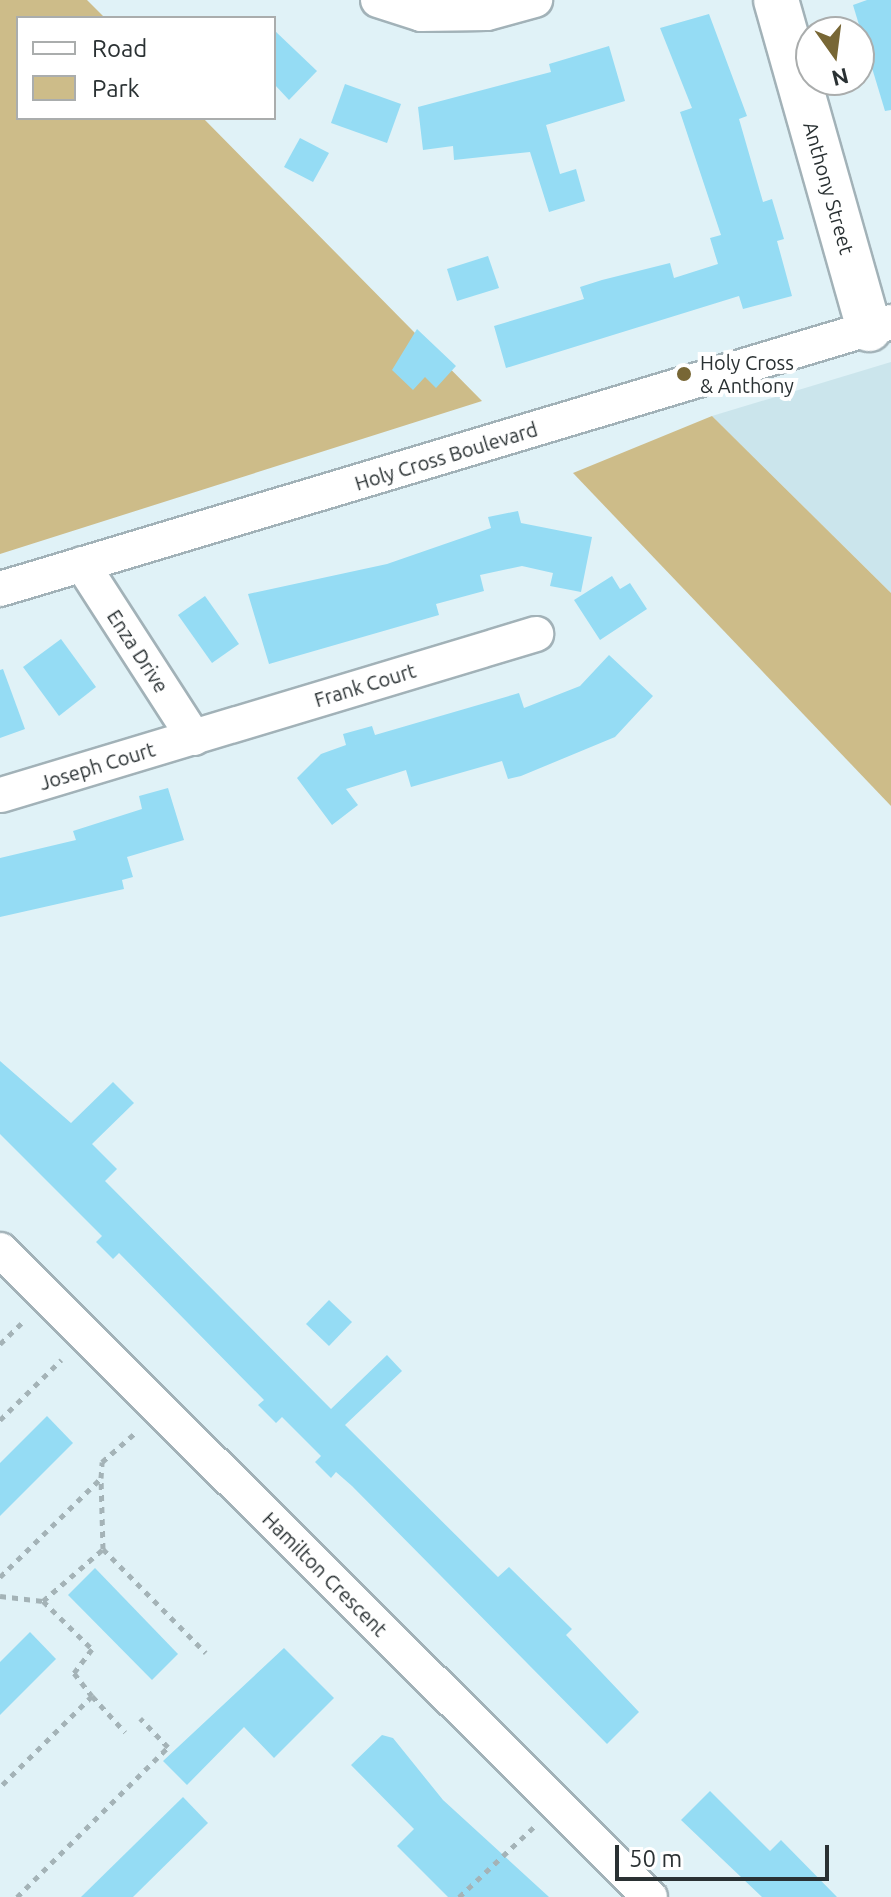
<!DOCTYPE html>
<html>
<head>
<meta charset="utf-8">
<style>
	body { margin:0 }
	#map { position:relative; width:891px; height:1897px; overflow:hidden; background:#e0f2f7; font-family:Ubuntu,sans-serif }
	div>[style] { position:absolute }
	.built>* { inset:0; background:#cbe5ec }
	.green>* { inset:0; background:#cdbc89 }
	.building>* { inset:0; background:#95dcf4 }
	.path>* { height:5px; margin-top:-2.5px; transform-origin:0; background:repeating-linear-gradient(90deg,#a4b3b7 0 6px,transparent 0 12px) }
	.roads { filter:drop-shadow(2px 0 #a2b2b8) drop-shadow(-2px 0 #a2b2b8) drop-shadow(0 2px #a2b2b8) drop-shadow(0 -2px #a2b2b8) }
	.street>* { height:34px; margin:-17px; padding:0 17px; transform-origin:17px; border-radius:17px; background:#fff }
	.secondary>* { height:44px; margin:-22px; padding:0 22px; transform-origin:22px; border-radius:22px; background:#fff }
	.dots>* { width:22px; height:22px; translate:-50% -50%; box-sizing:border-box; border:4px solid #fff; border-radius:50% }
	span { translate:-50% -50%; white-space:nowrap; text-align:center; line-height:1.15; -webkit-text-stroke:8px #fff; paint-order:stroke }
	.street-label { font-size:20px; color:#2a3133 }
	.poi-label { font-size:20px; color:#2a3133 }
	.left { translate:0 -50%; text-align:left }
	.legend { position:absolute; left:16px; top:16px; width:260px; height:104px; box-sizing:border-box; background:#fff; border:2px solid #aaadad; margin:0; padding:10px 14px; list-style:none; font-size:24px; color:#2a3133 }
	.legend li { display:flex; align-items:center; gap:16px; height:40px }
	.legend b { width:40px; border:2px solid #aaadad }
	.north { position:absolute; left:795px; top:16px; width:80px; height:80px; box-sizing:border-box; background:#fff; border:2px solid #aaadad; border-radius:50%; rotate:166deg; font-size:22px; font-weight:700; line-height:32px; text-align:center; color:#2a3133 }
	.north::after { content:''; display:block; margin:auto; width:28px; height:36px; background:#786735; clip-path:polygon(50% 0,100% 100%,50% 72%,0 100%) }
	.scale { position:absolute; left:615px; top:1845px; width:214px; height:36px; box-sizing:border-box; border:4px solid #2a3133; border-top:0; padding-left:10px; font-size:24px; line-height:28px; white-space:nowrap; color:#2a3133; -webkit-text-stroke:6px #fff; paint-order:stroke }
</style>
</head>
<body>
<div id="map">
	<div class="built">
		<div style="clip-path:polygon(891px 362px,891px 593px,712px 416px)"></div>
	</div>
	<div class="green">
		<div style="clip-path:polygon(0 0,87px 0,105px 18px,18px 18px,18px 118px,203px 118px,482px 401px,0 554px)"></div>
		<div style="clip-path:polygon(712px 416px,891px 593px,891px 806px,573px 473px)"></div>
	</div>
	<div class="building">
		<div style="clip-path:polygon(867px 0,891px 0,891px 110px,885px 111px,853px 5px)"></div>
		<div style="clip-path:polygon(709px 14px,747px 116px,739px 119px,763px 202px,772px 199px,784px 239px,777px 241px,792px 296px,743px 309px,739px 296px,506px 368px,494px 326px,584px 299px,580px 287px,602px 280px,670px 263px,674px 278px,718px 264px,710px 238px,721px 235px,680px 112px,692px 108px,660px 28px)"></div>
		<div style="clip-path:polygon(274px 30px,317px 71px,289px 100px,274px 84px)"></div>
		<div style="clip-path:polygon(609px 46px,625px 101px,546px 125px,560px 174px,576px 169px,585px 201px,549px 212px,530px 152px,454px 160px,453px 146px,423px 150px,418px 107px,551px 72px,549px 64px)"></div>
		<div style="clip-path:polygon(345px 84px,401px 104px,387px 143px,331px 123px)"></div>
		<div style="clip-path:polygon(300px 138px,329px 153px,313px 182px,284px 167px)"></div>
		<div style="clip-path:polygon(488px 256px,499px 288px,457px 301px,447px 269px)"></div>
		<div style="clip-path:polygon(417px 329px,456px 366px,436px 388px,425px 377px,413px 390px,392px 370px)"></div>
		<div style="clip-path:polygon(518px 511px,521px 523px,592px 537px,581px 592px,550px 586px,553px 573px,522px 566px,480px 575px,484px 591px,436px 604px,439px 615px,269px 664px,248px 594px,387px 564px,491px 528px,488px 517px)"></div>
		<div style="clip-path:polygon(612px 576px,620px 589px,630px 583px,647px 609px,600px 640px,574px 600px)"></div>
		<div style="clip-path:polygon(205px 596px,239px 644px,212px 663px,178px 615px)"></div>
		<div style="clip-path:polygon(61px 639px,96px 687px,59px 716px,23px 667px)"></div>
		<div style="clip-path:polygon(609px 655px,653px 696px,615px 737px,521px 776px,508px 779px,502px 761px,411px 787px,406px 770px,346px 789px,358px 805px,332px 825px,297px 778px,321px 754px,346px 745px,343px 734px,372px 726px,375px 735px,519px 693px,524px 708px,580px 686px)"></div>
		<div style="clip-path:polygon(3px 669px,25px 729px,0 738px,0 670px)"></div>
		<div style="clip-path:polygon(168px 788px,184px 840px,127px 857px,133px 877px,122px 880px,124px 889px,0 917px,0 858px,76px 840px,73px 831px,142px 809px,139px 796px)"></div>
		<div style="clip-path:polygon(0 1061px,71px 1123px,113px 1082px,134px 1103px,92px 1144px,117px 1169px,105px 1181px,331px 1409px,387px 1355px,402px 1371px,345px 1425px,498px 1577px,509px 1567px,572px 1629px,566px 1635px,639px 1712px,607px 1744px,352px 1486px,336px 1472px,331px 1478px,315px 1462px,321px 1456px,282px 1417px,276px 1423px,258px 1405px,264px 1400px,119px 1253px,113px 1259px,96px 1242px,102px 1236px,0 1134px)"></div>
		<div style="clip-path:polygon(329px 1300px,352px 1322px,329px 1346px,306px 1324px)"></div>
		<div style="clip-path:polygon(47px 1416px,73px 1443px,0 1516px,0 1463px)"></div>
		<div style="clip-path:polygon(95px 1568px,178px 1654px,152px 1680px,68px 1595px)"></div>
		<div style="clip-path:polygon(30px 1632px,56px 1659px,0 1715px,0 1662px)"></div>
		<div style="clip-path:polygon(284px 1648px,334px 1698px,274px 1758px,244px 1727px,187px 1785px,163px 1761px)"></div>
		<div style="clip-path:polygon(382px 1735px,393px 1738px,443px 1800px,549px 1897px,448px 1897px,397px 1846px,414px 1829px,351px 1765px)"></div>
		<div style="clip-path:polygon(710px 1791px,770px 1851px,781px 1840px,837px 1897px,762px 1897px,681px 1820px)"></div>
		<div style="clip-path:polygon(183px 1797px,208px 1823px,133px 1897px,81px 1897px)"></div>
	</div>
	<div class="path">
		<div style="left:0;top:1344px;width:32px;rotate:-44deg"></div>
		<div style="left:0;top:1420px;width:86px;rotate:-44.5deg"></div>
		<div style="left:103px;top:1549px;width:146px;rotate:45.3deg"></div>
		<div style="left:0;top:1577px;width:141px;rotate:-44.4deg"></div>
		<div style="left:101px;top:1478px;width:16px;rotate:-86deg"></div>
		<div style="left:102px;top:1462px;width:43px;rotate:-41.2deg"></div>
		<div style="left:0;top:1596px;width:43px;rotate:6.6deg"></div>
		<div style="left:43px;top:1601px;width:69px;rotate:44.4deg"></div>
		<div style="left:92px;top:1649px;width:30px;rotate:127deg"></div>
		<div style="left:74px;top:1673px;width:29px;rotate:52deg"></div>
		<div style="left:92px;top:1696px;width:129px;rotate:135.3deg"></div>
		<div style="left:43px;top:1601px;width:79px;rotate:-40.9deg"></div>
		<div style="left:103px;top:1549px;width:71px;rotate:-91.6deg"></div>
		<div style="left:92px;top:1696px;width:49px;rotate:47.5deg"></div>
		<div style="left:17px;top:1897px;width:213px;rotate:-44.8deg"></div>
		<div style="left:168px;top:1747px;width:40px;rotate:-134deg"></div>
		<div style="left:459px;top:1897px;width:105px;rotate:-43.1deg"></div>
	</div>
	<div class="roads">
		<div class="street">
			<div style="left:378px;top:0;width:45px;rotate:18deg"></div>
			<div style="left:421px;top:14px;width:66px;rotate:-0.9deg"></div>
			<div style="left:487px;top:13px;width:50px;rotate:-15.2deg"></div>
			<div style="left:82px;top:564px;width:207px;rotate:57.2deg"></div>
			<div style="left:0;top:589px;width:930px;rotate:-16.68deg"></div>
			<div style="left:1px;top:795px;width:559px;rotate:-16.75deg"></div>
			<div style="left:0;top:1250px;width:917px;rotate:44.87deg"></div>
		</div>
		<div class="secondary">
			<div style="left:776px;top:0;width:342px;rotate:74.2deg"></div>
		</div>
	</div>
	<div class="dots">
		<div style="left:684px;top:374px;background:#786735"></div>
	</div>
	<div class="street-label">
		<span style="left:829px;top:188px;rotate:74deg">Anthony Street</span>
		<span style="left:446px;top:456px;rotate:-17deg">Holy Cross Boulevard</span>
		<span style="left:138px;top:651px;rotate:57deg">Enza Drive</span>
		<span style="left:365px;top:685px;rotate:-17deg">Frank Court</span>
		<span style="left:97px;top:766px;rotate:-17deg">Joseph Court</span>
		<span style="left:325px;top:1574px;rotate:45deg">Hamilton Crescent</span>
	</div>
	<div class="poi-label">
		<span class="left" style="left:700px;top:374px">Holy Cross<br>&amp; Anthony</span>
	</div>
	<ul class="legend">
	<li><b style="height:10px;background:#fff"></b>Road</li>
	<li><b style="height:22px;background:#cdbc89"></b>Park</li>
	</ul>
	<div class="north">N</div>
	<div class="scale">50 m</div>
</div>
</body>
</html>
